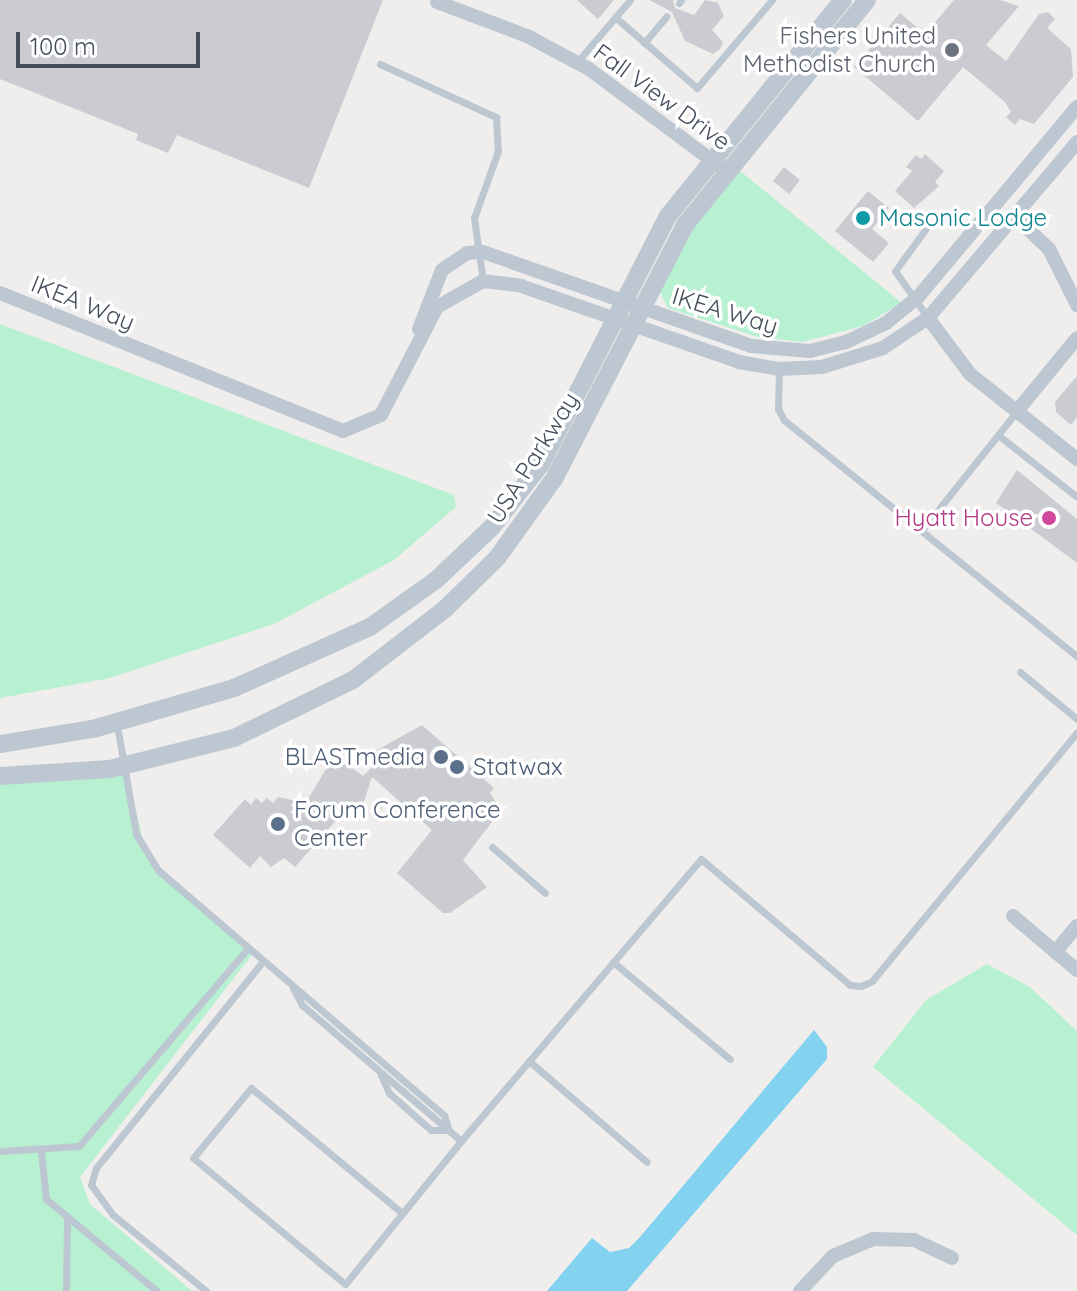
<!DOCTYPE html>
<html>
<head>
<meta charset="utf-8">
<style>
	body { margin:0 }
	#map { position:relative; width:1077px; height:1291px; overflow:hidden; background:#f0eded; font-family:Quicksand,sans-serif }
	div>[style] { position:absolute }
	.green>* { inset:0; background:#b8f1d1 }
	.water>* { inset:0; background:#83d3f0 }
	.building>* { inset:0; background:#caccd2 }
	.service>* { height:7px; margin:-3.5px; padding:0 3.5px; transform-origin:3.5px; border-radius:3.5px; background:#bdc7d1 }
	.minor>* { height:14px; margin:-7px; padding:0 7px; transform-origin:7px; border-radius:7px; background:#bdc7d1 }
	.tertiary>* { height:18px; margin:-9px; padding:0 9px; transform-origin:9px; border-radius:9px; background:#bdc7d1 }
	.dots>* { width:22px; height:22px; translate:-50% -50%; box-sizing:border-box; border:4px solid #fff; border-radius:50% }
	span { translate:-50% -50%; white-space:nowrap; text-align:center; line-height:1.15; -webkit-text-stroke:7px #fff; paint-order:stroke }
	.worship-label { font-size:24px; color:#5b616d }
	.right { translate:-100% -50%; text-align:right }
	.street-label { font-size:24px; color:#454f5c }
	.culture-label { font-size:24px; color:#0d838f }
	.left { translate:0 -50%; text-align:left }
	.hotel-label { font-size:24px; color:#b23c85 }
	.service-label { font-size:24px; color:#4e5e75 }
	.scale { position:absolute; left:16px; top:32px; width:184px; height:36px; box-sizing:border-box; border:4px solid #454f5c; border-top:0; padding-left:10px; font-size:24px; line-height:28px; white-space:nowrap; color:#454f5c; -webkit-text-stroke:6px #fff; paint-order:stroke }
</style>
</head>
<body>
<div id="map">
	<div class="green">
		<div style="clip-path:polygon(739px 170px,897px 299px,901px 303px,863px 326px,802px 342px,758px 337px,668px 308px,659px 290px,686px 233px)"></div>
		<div style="clip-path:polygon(0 324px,454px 495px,456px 507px,394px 560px,274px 624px,110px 678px,0 698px)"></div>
		<div style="clip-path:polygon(127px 773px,143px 840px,160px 870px,254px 952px,80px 1177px,90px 1204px,192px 1291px,0 1291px,0 783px)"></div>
		<div style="clip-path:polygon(987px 964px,1030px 987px,1077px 1031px,1077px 1235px,873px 1067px,926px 1000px)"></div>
	</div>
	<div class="water">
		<div style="clip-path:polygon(814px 1030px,827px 1047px,827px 1059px,627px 1291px,547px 1291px,592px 1238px,610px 1252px,629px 1248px,640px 1237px)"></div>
	</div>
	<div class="building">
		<div style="clip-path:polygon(0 0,383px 0,309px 188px,177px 135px,168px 153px,136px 140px,138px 134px,0 79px)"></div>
		<div style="clip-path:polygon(577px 0,614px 0,598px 19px)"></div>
		<div style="clip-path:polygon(649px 0,673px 0,675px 8px,694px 15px,705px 0,718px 3px,724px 16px,712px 30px,723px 42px,720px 49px,713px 54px,685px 41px,672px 12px)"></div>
		<div style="clip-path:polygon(954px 0,1000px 0,1019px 6px,986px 45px,1006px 61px,1039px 14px,1048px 12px,1055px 19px,1047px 28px,1071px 49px,1073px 77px,1034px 124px,1020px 119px,1015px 125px,1006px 117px,1011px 112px,1005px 102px,963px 67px,918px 121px,854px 67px,900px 13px,925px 34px)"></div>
		<div style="clip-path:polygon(925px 154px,944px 171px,935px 182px,939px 186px,914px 208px,895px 191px,912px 171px,906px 167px,916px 155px,921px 159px)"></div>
		<div style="clip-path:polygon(784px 167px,800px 180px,789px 194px,773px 181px)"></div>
		<div style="clip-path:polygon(868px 191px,889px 208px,872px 229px,889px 243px,873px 262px,835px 231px)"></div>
		<div style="clip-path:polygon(1077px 376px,1077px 417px,1071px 425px,1056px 412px,1055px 402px)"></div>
		<div style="clip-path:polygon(1017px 470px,1077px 519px,1077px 563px,996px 503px)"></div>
		<div style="clip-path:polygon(422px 725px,494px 788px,490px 793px,501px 810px,463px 860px,487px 887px,450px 913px,443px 913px,397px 873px,432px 830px,372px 777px,361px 810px,339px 817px,295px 867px,284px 858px,271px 867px,260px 856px,250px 868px,213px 835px,245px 799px,251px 805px,256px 798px,262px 803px,267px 798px,273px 803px,278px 797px,296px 801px,300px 796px,307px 801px,329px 764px,348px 765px,363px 776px,378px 761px,372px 753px)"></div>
	</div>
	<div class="service">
		<div style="left:679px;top:3px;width:4px;rotate:-56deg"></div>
		<div style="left:615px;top:17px;width:108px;rotate:40.9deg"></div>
		<div style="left:697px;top:88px;width:116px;rotate:-49.6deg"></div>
		<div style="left:644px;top:43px;width:35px;rotate:-50deg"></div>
		<div style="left:577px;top:62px;width:82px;rotate:-49.5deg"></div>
		<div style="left:380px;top:64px;width:128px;rotate:24.6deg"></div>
		<div style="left:496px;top:117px;width:34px;rotate:87deg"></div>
		<div style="left:498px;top:151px;width:71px;rotate:109.7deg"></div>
		<div style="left:474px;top:218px;width:64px;rotate:81.9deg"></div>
		<div style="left:927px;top:227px;width:54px;rotate:126deg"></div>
		<div style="left:895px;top:271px;width:57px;rotate:54.9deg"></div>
		<div style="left:779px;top:369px;width:40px;rotate:91.4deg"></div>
		<div style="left:778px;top:409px;width:13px;rotate:61deg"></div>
		<div style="left:784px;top:420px;width:376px;rotate:38.9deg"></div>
		<div style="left:998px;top:435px;width:100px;rotate:38.1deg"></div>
		<div style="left:922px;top:530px;width:152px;rotate:-51.4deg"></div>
		<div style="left:1020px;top:672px;width:74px;rotate:39.5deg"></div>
		<div style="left:117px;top:725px;width:111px;rotate:80.1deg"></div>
		<div style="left:136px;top:834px;width:42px;rotate:58.6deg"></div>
		<div style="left:158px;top:870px;width:377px;rotate:40.6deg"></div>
		<div style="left:444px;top:1115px;width:14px;rotate:73deg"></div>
		<div style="left:492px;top:847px;width:70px;rotate:41deg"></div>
		<div style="left:613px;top:962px;width:152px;rotate:39.7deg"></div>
		<div style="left:293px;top:988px;width:19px;rotate:62deg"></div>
		<div style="left:302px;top:1005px;width:209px;rotate:40.5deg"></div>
		<div style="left:461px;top:1141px;width:184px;rotate:129deg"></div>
		<div style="left:345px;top:1284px;width:197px;rotate:-140.3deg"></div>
		<div style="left:193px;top:1158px;width:91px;rotate:-50.4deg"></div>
		<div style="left:251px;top:1088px;width:196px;rotate:39.6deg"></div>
		<div style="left:529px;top:1061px;width:155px;rotate:40.6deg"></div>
		<div style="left:381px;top:1075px;width:20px;rotate:66deg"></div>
		<div style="left:389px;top:1093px;width:56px;rotate:41.4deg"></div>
		<div style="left:431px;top:1130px;width:18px"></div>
		<div style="left:461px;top:1141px;width:370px;rotate:-49.6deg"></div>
		<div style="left:701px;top:859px;width:195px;rotate:40.2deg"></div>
		<div style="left:850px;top:985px;width:11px;rotate:5deg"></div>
		<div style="left:861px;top:986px;width:12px;rotate:-24deg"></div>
		<div style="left:872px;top:981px;width:323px;rotate:-50.5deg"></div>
		<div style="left:0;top:1151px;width:79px;rotate:-3.6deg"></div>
		<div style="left:79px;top:1146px;width:259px;rotate:-49.5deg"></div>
		<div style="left:41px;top:1151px;width:48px;rotate:84.1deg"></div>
		<div style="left:46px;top:1199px;width:144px;rotate:39.7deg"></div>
		<div style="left:66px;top:1291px;width:75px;rotate:-89.2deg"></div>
		<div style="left:206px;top:1291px;width:120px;rotate:-140.7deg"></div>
		<div style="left:113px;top:1215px;width:37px;rotate:-126deg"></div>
		<div style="left:91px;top:1185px;width:18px;rotate:-74deg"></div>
		<div style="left:96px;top:1168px;width:265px;rotate:-51.1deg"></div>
	</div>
	<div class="minor">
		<div style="left:437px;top:2px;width:96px;rotate:20.7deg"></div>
		<div style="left:527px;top:36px;width:70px;rotate:28deg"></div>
		<div style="left:589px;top:69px;width:164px;rotate:36.6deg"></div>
		<div style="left:1014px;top:216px;width:48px;rotate:43.3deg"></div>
		<div style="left:1049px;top:249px;width:63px;rotate:63.4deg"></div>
		<div style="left:0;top:293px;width:370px;rotate:21.9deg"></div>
		<div style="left:343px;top:431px;width:41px;rotate:-22.8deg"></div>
		<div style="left:381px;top:415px;width:122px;rotate:-62.6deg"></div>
		<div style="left:437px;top:307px;width:53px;rotate:-29.5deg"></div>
		<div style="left:483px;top:281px;width:38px;rotate:7deg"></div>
		<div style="left:521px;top:286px;width:231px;rotate:19.2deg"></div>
		<div style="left:739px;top:362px;width:41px;rotate:9.9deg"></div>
		<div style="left:779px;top:369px;width:43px;rotate:-2.7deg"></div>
		<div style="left:822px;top:367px;width:64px;rotate:-17.3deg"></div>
		<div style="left:883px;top:348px;width:54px;rotate:-33.7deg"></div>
		<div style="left:928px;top:318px;width:231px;rotate:-49.7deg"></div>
		<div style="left:928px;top:318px;width:70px;rotate:53.1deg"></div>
		<div style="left:970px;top:374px;width:137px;rotate:38.5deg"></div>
		<div style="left:419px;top:329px;width:63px;rotate:-68.7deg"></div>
		<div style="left:442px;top:270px;width:30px;rotate:-34deg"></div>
		<div style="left:467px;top:253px;width:16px;rotate:-4deg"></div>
		<div style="left:483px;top:252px;width:284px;rotate:19.3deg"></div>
		<div style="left:751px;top:346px;width:59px;rotate:4.8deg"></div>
		<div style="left:810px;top:351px;width:37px;rotate:-14deg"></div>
		<div style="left:846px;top:342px;width:44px;rotate:-25.4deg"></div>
		<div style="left:886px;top:323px;width:41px;rotate:-39.1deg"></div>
		<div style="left:918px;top:297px;width:248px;rotate:-50.1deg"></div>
		<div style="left:1017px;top:411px;width:94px;rotate:-50.6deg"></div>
		<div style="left:1013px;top:916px;width:84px;rotate:40.2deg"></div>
		<div style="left:1055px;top:952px;width:34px;rotate:-50deg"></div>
		<div style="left:800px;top:1291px;width:48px;rotate:-46.7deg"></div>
		<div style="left:833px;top:1256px;width:43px;rotate:-23deg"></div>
		<div style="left:873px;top:1239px;width:41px;rotate:1.4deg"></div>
		<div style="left:914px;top:1240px;width:42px;rotate:25.3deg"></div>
	</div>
	<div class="tertiary">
		<div style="left:0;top:744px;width:94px;rotate:-9.2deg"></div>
		<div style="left:93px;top:729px;width:147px;rotate:-16.2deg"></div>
		<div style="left:234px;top:688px;width:149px;rotate:-24.2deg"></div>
		<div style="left:370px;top:627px;width:81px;rotate:-35.5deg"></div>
		<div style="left:436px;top:580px;width:77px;rotate:-43.4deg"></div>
		<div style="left:492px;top:527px;width:80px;rotate:-52.1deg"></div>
		<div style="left:541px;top:464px;width:279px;rotate:-62.9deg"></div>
		<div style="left:668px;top:216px;width:278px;rotate:-51deg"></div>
		<div style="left:0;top:776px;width:110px;rotate:-3.6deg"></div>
		<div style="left:110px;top:769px;width:128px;rotate:-14deg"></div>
		<div style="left:234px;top:738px;width:132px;rotate:-26deg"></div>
		<div style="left:353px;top:680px;width:116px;rotate:-37.7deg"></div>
		<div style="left:445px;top:609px;width:73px;rotate:-44.4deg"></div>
		<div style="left:497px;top:558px;width:97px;rotate:-54.2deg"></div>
		<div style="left:554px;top:479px;width:286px;rotate:-62.7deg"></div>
		<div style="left:685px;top:225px;width:289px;rotate:-51deg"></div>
	</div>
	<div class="dots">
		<div style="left:952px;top:50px;background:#6b7280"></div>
		<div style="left:863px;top:218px;background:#0f9aa8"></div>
		<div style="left:1049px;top:518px;background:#d1479c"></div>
		<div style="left:441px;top:757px;background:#5c6f8a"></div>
		<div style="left:457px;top:767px;background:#5c6f8a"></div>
		<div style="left:278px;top:824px;background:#5c6f8a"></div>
	</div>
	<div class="worship-label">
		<span class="right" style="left:936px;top:50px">Fishers United<br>Methodist Church</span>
	</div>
	<div class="street-label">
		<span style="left:662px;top:97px;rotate:36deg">Fall View Drive</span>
		<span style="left:83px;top:303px;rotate:22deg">IKEA Way</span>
		<span style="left:725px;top:311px;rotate:17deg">IKEA Way</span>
		<span style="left:533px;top:458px;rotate:-58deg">USA Parkway</span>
	</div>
	<div class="culture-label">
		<span class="left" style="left:879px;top:218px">Masonic Lodge</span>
	</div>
	<div class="hotel-label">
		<span class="right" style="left:1033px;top:518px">Hyatt House</span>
	</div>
	<div class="service-label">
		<span class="right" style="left:425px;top:757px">BLASTmedia</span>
		<span class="left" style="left:473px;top:767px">Statwax</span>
		<span class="left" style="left:294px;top:824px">Forum Conference<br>Center</span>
	</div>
	<div class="scale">100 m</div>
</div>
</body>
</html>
